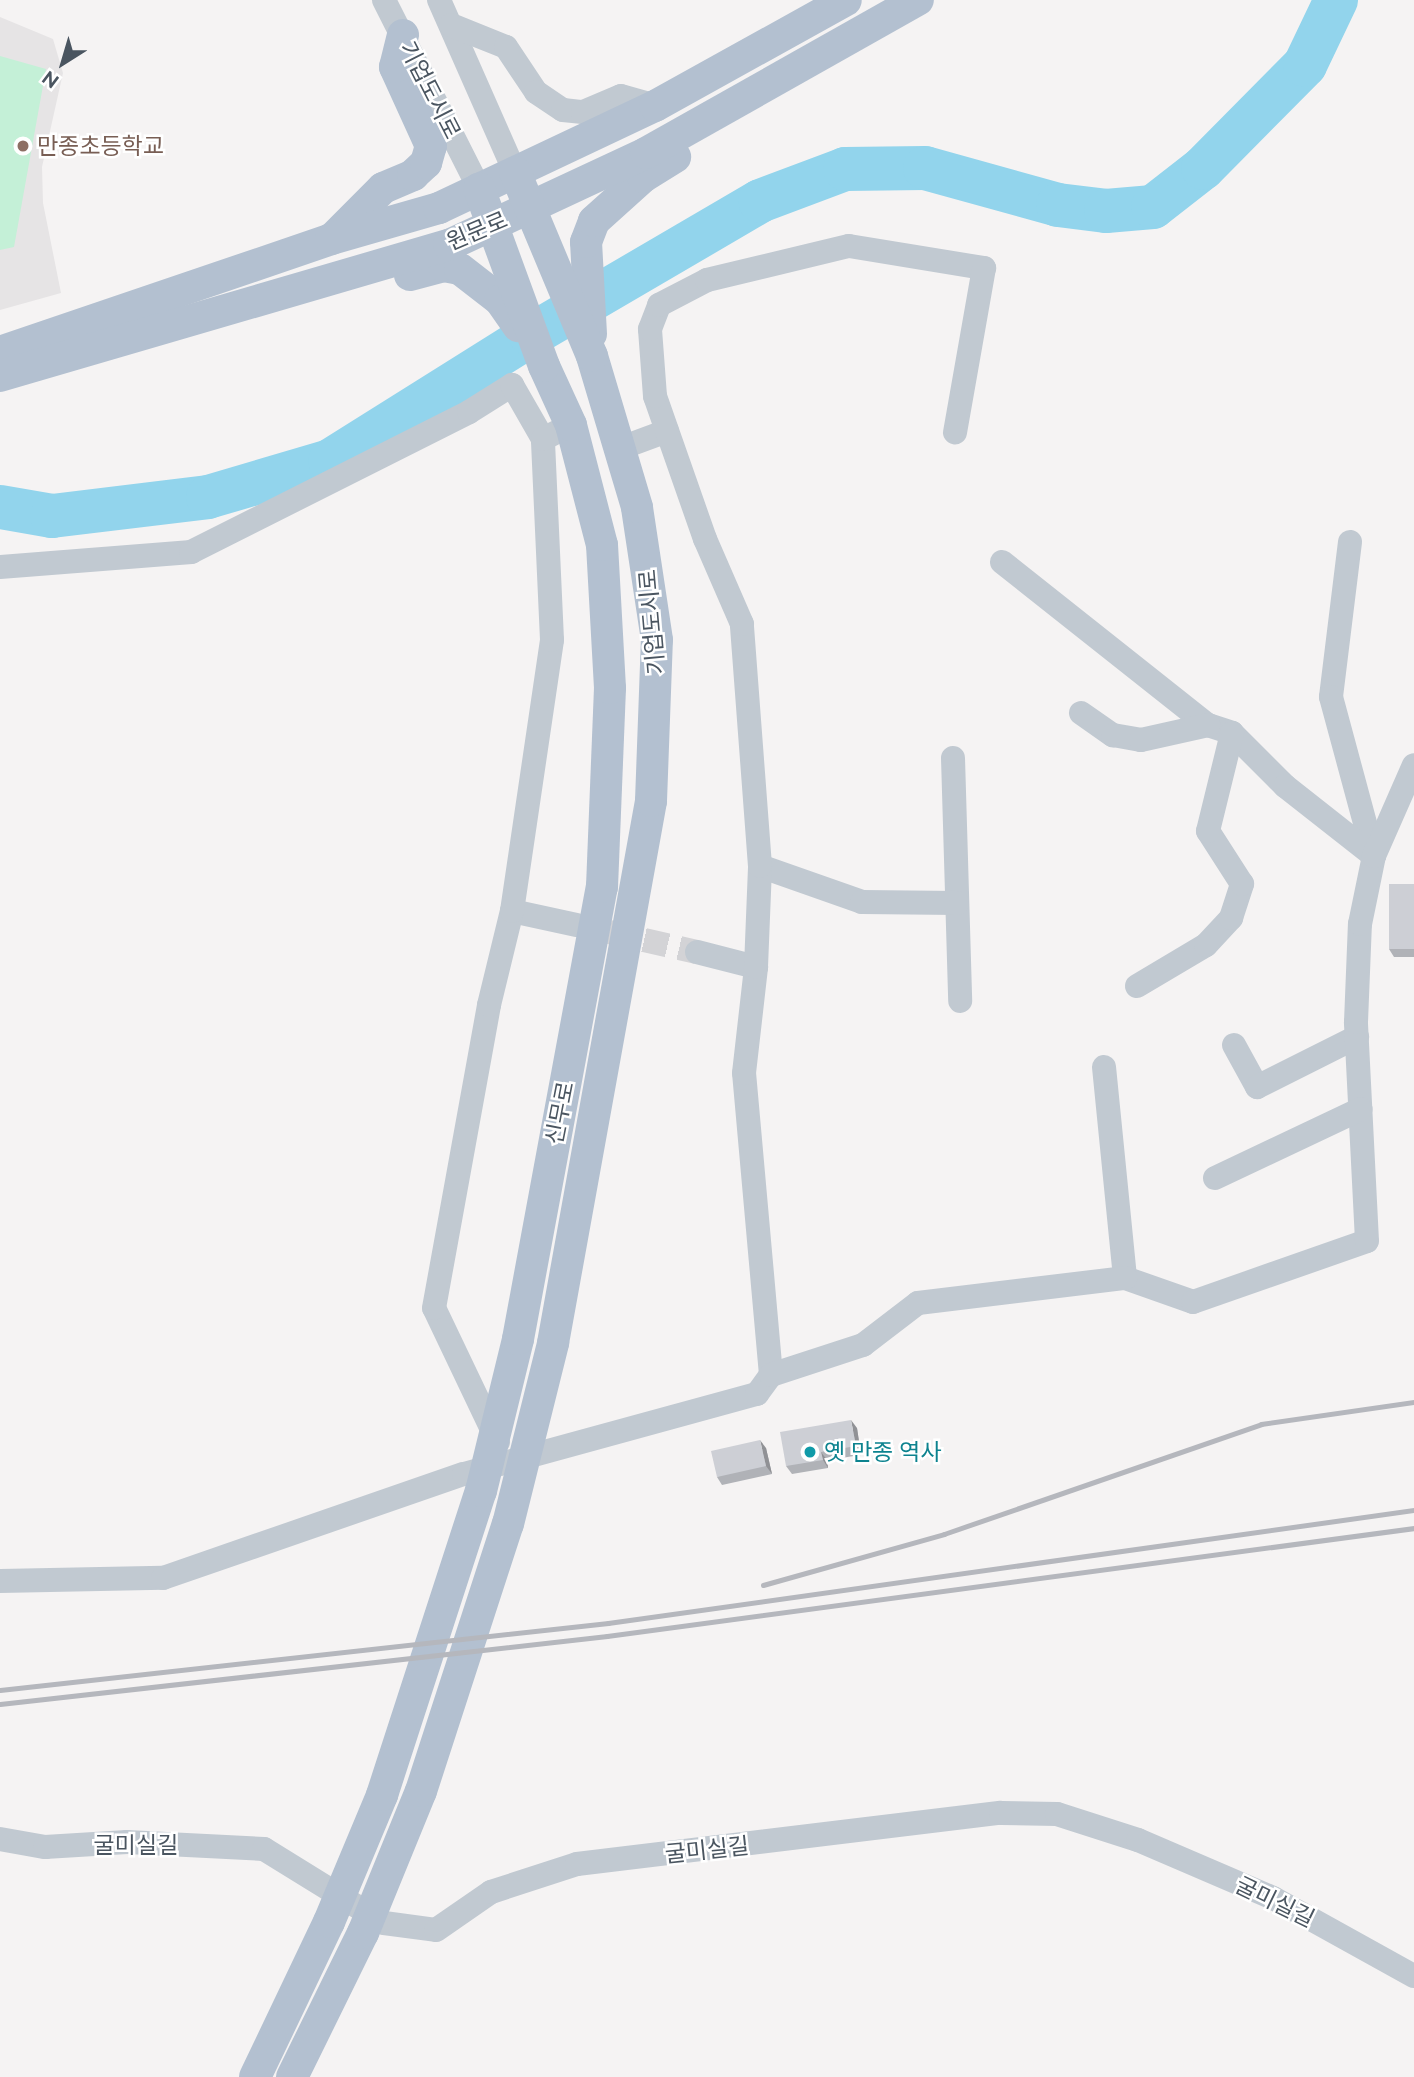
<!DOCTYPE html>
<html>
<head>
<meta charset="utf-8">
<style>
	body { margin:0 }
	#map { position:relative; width:1414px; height:2077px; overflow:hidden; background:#f5f3f3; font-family:Raleway,"Noto Sans KR",sans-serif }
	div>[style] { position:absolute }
	.education>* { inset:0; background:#e6e4e5 }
	.green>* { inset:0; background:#c4f0d7 }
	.river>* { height:44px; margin:-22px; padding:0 22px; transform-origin:22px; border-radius:22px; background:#92d4ec }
	.minor-tunnel>* { height:24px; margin-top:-12px; transform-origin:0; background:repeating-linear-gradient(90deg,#d3d3d6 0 24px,transparent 0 36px) }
	.minor>* { height:24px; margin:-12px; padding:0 12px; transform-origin:12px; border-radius:12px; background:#c1c9d1 }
	.major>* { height:32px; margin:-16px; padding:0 16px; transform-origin:16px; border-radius:16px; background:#b3c0d0 }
	.rail>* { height:5px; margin:-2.5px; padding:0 2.5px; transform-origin:2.5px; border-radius:2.5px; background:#b5b7bd }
	.wall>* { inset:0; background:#b0b2b7 }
	.shaded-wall>* { inset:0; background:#909195 }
	.building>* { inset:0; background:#cdcfd5 }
	.dots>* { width:19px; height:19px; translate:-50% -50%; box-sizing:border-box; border:4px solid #fff; border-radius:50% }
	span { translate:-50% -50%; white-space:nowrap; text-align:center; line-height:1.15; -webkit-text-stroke:5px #fff; paint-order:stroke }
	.street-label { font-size:23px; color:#4a5560 }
	.education-label { font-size:23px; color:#785e54 }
	.left { translate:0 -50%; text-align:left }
	.culture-label { font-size:23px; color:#0d838f }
	.north { position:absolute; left:28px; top:28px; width:70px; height:70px; -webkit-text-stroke:5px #fff; paint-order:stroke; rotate:217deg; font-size:19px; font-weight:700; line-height:28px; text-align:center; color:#4a5560 }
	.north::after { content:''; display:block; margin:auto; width:24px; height:32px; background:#4a5560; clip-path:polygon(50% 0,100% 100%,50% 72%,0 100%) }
</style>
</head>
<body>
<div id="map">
	<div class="education">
		<div style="clip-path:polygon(0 17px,53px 39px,63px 73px,42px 167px,43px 203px,61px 293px,0 310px)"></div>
	</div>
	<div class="green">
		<div style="clip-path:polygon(0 56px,46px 69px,14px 247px,0 250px)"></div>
	</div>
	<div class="river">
		<div style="left:0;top:507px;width:53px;rotate:9.8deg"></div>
		<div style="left:52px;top:516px;width:157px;rotate:-6.9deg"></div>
		<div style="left:208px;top:497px;width:127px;rotate:-16.4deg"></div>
		<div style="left:330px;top:461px;width:237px;rotate:-32.1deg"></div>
		<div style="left:531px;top:335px;width:265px;rotate:-30.3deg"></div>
		<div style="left:760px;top:201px;width:91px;rotate:-20.6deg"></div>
		<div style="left:845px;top:169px;width:80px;rotate:-0.7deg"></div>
		<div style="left:925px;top:168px;width:138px;rotate:15.5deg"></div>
		<div style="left:1058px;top:205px;width:48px;rotate:7.1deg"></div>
		<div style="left:1106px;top:211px;width:47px;rotate:-4.9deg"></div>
		<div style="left:1153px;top:207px;width:63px;rotate:-38deg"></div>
		<div style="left:1203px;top:168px;width:145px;rotate:-45.3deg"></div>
		<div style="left:1305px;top:65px;width:72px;rotate:-64.5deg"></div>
	</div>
	<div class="minor-tunnel">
		<div style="left:609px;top:932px;width:90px;rotate:12.8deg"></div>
	</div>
	<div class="minor">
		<div style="left:384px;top:0;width:211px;rotate:63.2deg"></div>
		<div style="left:439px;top:0;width:188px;rotate:66.2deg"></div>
		<div style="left:451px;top:25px;width:59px;rotate:21.8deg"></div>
		<div style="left:506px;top:47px;width:54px;rotate:56.3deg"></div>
		<div style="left:536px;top:92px;width:32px;rotate:34deg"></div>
		<div style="left:563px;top:110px;width:20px;rotate:6deg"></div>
		<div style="left:583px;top:112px;width:41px;rotate:-22.8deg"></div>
		<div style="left:621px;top:96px;width:35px;rotate:16deg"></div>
		<div style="left:621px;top:448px;width:49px;rotate:-20.3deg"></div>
		<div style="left:1350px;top:542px;width:156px;rotate:97deg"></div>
		<div style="left:1331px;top:697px;width:165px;rotate:74.9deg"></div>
		<div style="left:1002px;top:562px;width:263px;rotate:38.4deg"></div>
		<div style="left:1208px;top:725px;width:25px;rotate:18deg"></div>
		<div style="left:1232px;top:733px;width:75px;rotate:45deg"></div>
		<div style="left:1285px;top:786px;width:113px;rotate:38.2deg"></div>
		<div style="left:0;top:567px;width:192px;rotate:-4.5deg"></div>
		<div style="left:191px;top:552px;width:311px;rotate:-26.7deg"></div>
		<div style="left:469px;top:412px;width:51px;rotate:-32.1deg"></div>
		<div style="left:512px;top:385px;width:62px;rotate:60.1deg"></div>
		<div style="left:1081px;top:713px;width:39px;rotate:35deg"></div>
		<div style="left:1113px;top:735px;width:28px;rotate:10deg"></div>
		<div style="left:1141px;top:740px;width:69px;rotate:-12.6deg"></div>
		<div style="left:953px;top:758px;width:243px;rotate:88.3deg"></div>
		<div style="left:760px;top:866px;width:108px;rotate:19.4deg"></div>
		<div style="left:862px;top:902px;width:95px;rotate:0.6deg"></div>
		<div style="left:512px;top:911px;width:66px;rotate:12.2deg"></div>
		<div style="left:697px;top:952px;width:61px;rotate:14.3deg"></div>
		<div style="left:1137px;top:986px;width:80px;rotate:-30.7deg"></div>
		<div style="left:1206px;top:945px;width:37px;rotate:-47deg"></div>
		<div style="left:1231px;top:918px;width:36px;rotate:-72deg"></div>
		<div style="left:1242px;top:884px;width:63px;rotate:-122.7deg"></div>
		<div style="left:1208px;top:831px;width:101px;rotate:-76.2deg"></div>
		<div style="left:1234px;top:1045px;width:48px;rotate:61.3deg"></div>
		<div style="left:1257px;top:1087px;width:112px;rotate:-26.6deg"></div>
		<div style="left:1104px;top:1067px;width:212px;rotate:84.3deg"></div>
		<div style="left:1125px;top:1278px;width:72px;rotate:19.4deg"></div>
		<div style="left:1193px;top:1302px;width:184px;rotate:-19.3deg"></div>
		<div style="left:1367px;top:1241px;width:219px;rotate:-92.9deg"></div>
		<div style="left:1356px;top:1022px;width:98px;rotate:-87.7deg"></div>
		<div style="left:1360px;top:924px;width:69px;rotate:-78.4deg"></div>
		<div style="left:1374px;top:856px;width:99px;rotate:-66.3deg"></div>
		<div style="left:1215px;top:1178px;width:161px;rotate:-25.3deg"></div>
		<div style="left:771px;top:1375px;width:303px;rotate:-95.1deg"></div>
		<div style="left:744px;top:1073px;width:107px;rotate:-83.5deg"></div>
		<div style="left:756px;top:967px;width:101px;rotate:-87.7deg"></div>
		<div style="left:760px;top:866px;width:243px;rotate:-94.3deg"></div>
		<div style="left:742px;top:624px;width:93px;rotate:-113.5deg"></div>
		<div style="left:705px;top:539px;width:151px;rotate:-109.3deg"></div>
		<div style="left:655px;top:396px;width:67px;rotate:-94.3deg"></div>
		<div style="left:650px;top:329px;width:26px;rotate:-69deg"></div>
		<div style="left:659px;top:305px;width:54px;rotate:-27.5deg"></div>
		<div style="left:707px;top:280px;width:146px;rotate:-13.5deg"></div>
		<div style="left:849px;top:246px;width:137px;rotate:9.3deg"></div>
		<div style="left:984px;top:268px;width:167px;rotate:100deg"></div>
		<div style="left:498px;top:1442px;width:148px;rotate:-115.5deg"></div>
		<div style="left:434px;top:1308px;width:308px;rotate:-79.7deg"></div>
		<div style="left:489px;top:1005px;width:97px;rotate:-76.3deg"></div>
		<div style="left:512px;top:911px;width:274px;rotate:-81.6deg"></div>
		<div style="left:552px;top:640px;width:201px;rotate:-92.6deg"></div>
		<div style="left:543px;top:439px;width:31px;rotate:-27deg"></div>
		<div style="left:0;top:1581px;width:163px;rotate:-1.1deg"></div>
		<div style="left:163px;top:1578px;width:318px;rotate:-19.1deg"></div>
		<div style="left:464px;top:1474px;width:304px;rotate:-15.3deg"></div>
		<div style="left:757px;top:1394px;width:24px;rotate:-54deg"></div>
		<div style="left:771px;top:1375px;width:97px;rotate:-18.1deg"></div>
		<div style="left:863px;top:1345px;width:69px;rotate:-37.4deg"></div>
		<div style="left:918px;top:1303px;width:209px;rotate:-6.9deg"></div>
		<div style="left:0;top:1839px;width:46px;rotate:10.1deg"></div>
		<div style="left:45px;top:1847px;width:82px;rotate:-3.5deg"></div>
		<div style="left:127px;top:1842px;width:137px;rotate:2.9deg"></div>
		<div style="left:264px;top:1849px;width:141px;rotate:31.7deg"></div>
		<div style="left:384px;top:1923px;width:52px;rotate:7.7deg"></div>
		<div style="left:436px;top:1930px;width:67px;rotate:-34.6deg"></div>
		<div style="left:491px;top:1892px;width:90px;rotate:-18deg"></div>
		<div style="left:577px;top:1864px;width:427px;rotate:-6.9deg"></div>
		<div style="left:1001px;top:1813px;width:56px;rotate:1deg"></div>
		<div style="left:1057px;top:1814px;width:85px;rotate:17.8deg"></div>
		<div style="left:1138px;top:1840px;width:147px;rotate:23.2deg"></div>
		<div style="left:1273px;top:1898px;width:161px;rotate:29deg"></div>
	</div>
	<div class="major">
		<div style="left:335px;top:236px;width:68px;rotate:-45deg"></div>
		<div style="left:383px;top:188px;width:33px;rotate:-23deg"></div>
		<div style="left:413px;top:175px;width:18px;rotate:-43deg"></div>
		<div style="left:426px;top:163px;width:18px;rotate:-74deg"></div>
		<div style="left:431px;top:146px;width:87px;rotate:-114.5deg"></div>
		<div style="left:395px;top:67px;width:33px;rotate:-76deg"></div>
		<div style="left:410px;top:275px;width:35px;rotate:-15deg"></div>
		<div style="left:444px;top:266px;width:16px;rotate:11deg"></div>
		<div style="left:460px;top:269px;width:51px;rotate:37.8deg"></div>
		<div style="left:500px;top:300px;width:32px;rotate:55deg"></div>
		<div style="left:591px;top:334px;width:92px;rotate:-93.1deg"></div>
		<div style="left:586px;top:242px;width:22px;rotate:-69deg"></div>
		<div style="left:594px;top:221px;width:66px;rotate:-41.9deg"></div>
		<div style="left:643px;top:177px;width:38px;rotate:-32deg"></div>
		<div style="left:0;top:352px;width:350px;rotate:-18.8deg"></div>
		<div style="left:331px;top:239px;width:112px;rotate:-16deg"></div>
		<div style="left:439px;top:208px;width:239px;rotate:-25.3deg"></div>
		<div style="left:655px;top:106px;width:218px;rotate:-29deg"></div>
		<div style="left:0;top:376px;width:468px;rotate:-16.3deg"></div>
		<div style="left:449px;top:245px;width:217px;rotate:-25deg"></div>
		<div style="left:646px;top:153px;width:312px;rotate:-29.4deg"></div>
		<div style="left:255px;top:2077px;width:172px;rotate:-64.5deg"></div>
		<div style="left:329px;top:1922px;width:138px;rotate:-67.3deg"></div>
		<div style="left:382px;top:1795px;width:320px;rotate:-72deg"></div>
		<div style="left:481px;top:1491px;width:156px;rotate:-76.3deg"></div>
		<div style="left:518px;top:1339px;width:460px;rotate:-79.5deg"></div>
		<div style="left:602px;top:887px;width:199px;rotate:-87.7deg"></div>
		<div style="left:610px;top:688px;width:143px;rotate:-93.2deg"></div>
		<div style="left:602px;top:545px;width:124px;rotate:-104.5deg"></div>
		<div style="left:571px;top:425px;width:65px;rotate:-114.6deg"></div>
		<div style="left:544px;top:366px;width:189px;rotate:-110.1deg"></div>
		<div style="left:292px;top:2077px;width:161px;rotate:-63.8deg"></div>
		<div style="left:363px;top:1933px;width:153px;rotate:-67.8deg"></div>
		<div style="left:421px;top:1791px;width:281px;rotate:-72deg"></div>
		<div style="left:508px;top:1524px;width:187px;rotate:-76deg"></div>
		<div style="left:553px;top:1343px;width:551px;rotate:-79.75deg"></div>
		<div style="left:651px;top:801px;width:161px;rotate:-87.9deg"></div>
		<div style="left:657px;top:640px;width:134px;rotate:-98.6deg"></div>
		<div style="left:637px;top:507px;width:158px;rotate:-106.6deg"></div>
		<div style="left:592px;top:356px;width:199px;rotate:-112.7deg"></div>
	</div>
	<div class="rail">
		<div style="left:763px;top:1585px;width:188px;rotate:-15.7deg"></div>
		<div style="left:944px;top:1534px;width:336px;rotate:-19.1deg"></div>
		<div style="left:1261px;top:1424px;width:155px;rotate:-8.2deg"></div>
		<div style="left:0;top:1690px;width:612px;rotate:-6.29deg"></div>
		<div style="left:608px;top:1623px;width:814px;rotate:-7.98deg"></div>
		<div style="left:0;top:1704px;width:611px;rotate:-6.39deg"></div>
		<div style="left:607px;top:1636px;width:814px;rotate:-7.62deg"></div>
	</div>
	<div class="wall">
		<div style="clip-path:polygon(1414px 884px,1414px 957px,1394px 957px,1389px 949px)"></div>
		<div style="clip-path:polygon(857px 1428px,861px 1455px,827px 1460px,828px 1468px,792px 1474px,786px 1466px)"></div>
		<div style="clip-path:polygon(766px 1448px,772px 1474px,722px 1485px,717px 1477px)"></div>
	</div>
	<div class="shaded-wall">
		<div style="clip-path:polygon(851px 1420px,857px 1428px,861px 1455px,856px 1446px)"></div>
		<div style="clip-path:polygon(760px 1440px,766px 1448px,772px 1474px,766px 1466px)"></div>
		<div style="clip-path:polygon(821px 1452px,827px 1460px,828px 1468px,823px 1460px)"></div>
	</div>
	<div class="building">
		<div style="clip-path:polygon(1389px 884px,1414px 884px,1414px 949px,1389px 949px)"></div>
		<div style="clip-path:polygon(851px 1420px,856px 1446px,821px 1452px,823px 1460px,786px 1466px,780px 1432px)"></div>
		<div style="clip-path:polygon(760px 1440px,766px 1466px,717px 1477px,711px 1451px)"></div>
	</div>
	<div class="dots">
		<div style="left:23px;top:146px;background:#8d6e63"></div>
		<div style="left:810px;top:1452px;background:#0f9aa8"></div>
	</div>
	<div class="street-label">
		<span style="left:430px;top:90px;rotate:63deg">기업도시로</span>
		<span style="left:477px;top:231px;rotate:-23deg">원문로</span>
		<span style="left:652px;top:622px;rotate:-95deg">기업도시로</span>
		<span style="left:560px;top:1113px;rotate:-79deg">신무로</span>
		<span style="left:136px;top:1845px">굴미실길</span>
		<span style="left:707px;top:1850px;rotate:-6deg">굴미실길</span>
		<span style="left:1275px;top:1902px;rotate:26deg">굴미실길</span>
	</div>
	<div class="education-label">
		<span class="left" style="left:37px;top:146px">만종초등학교</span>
	</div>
	<div class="culture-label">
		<span class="left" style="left:824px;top:1452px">옛 만종 역사</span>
	</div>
	<div class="north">N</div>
</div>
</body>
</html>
